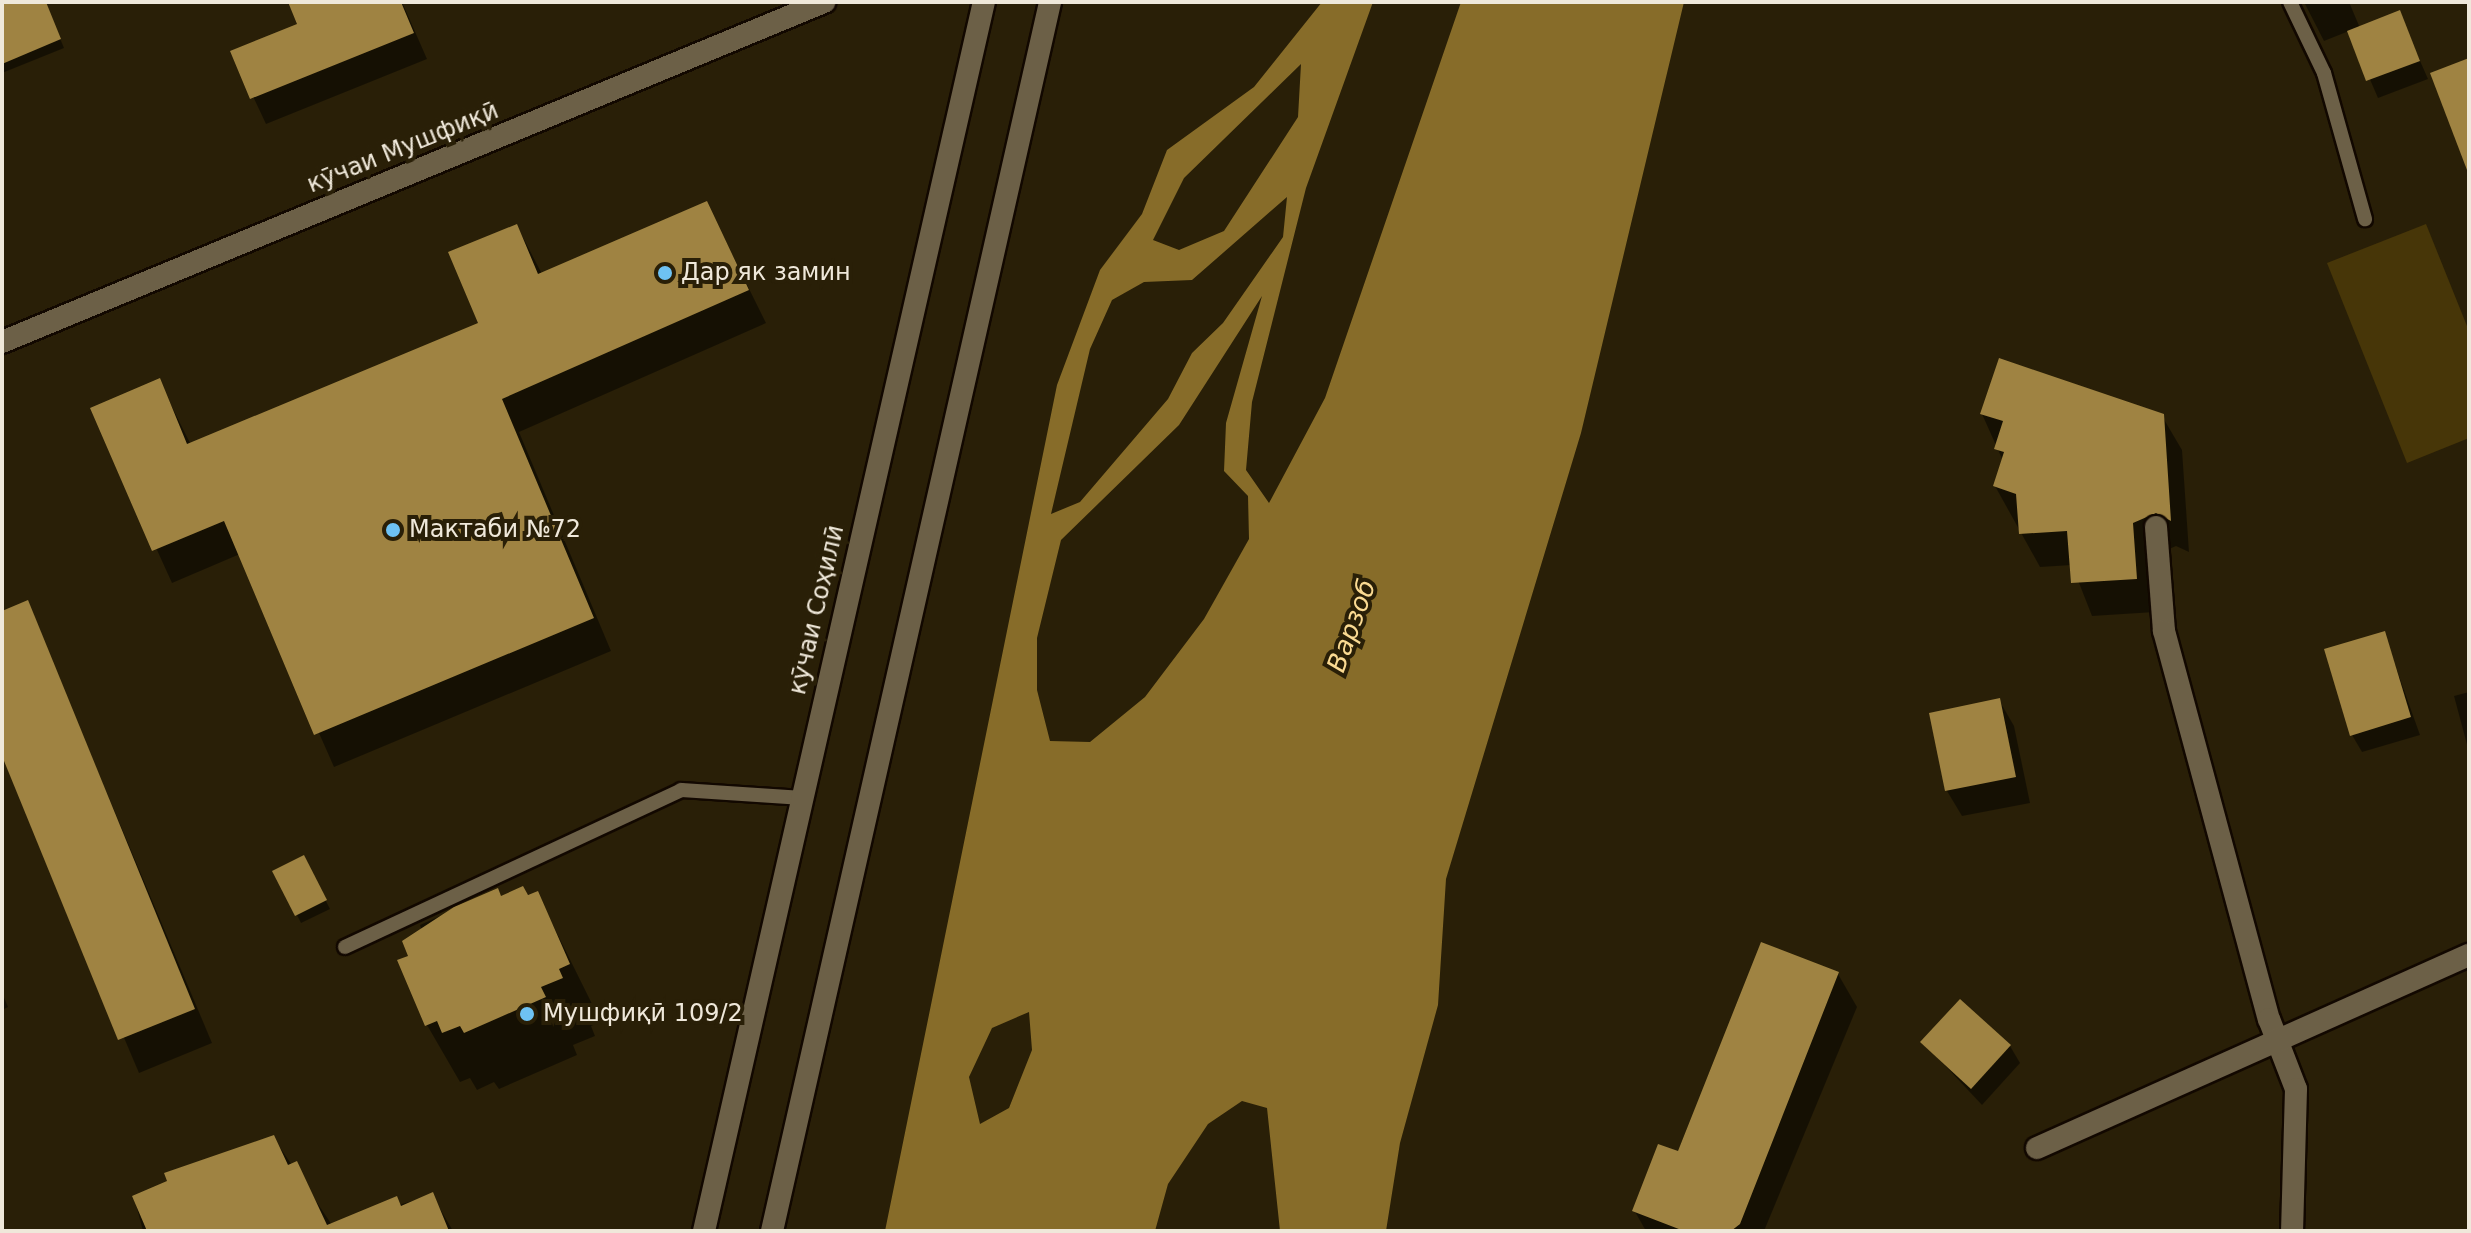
<!DOCTYPE html>
<html>
<head>
<meta charset="utf-8">
<style>
	body { margin:0 }
	#map { position:relative; width:2471px; height:1233px; overflow:hidden; background:#291f07; font-family:"DejaVu Sans",sans-serif }
	div>[style] { position:absolute }
	.green>* { inset:0; background:#473608 }
	.water>* { inset:0; background:#876c29 }
	.shadow>* { inset:0; background:#0007 }
	.building>* { inset:0; background:#9f8342 }
	.roads { filter:drop-shadow(2px 0 #120800) drop-shadow(-2px 0 #120800) drop-shadow(0 2px #120800) drop-shadow(0 -2px #120800) }
	.service>* { height:14px; margin:-7px; padding:0 7px; transform-origin:7px; border-radius:7px; background:#6c6047 }
	.minor>* { height:22px; margin:-11px; padding:0 11px; transform-origin:11px; border-radius:11px; background:#6c6047 }
	.tertiary>* { height:22px; margin:-11px; padding:0 11px; transform-origin:11px; border-radius:11px; background:#6c6047 }
	.secondary>* { height:22px; margin:-11px; padding:0 11px; transform-origin:11px; border-radius:11px; background:#6c6047 }
	.dots>* { width:22px; height:22px; translate:-50% -50%; box-sizing:border-box; border:4px solid #291f07; border-radius:50% }
	span { translate:-50% -50%; white-space:nowrap; text-align:center; line-height:1.15; -webkit-text-stroke:8px #291f07; paint-order:stroke }
	.street-label { font-size:24px; color:#efe8da }
	.poi-label { font-size:24px; color:#efe8da }
	.left { translate:0 -50%; text-align:left }
	.water-label { font-size:26px; color:#fada92; font-style:italic }
	.frame { position:absolute; inset:0; border:4px solid #efe8da; pointer-events:none }
</style>
</head>
<body>
<div id="map">
	<div class="green">
		<div style="clip-path:polygon(2426px 224px,2469px 331px,2469px 438px,2407px 463px,2327px 263px)"></div>
	</div>
	<div class="water">
		<div style="clip-path:polygon(evenodd,1322px 2px,1373px 2px,1306px 188px,1252px 402px,1246px 470px,1269px 503px,1325px 398px,1461px 2px,1684px 2px,1581px 433px,1446px 879px,1438px 1005px,1400px 1143px,1386px 1231px,1280px 1231px,1267px 1108px,1242px 1101px,1208px 1124px,1168px 1184px,1155px 1231px,885px 1231px,1057px 385px,1100px 270px,1142px 214px,1167px 150px,1254px 87px,1322px 2px,1301px 64px,1298px 117px,1224px 231px,1179px 250px,1153px 240px,1184px 178px,1301px 64px,1322px 2px,1287px 197px,1283px 237px,1223px 323px,1192px 353px,1168px 399px,1080px 502px,1051px 514px,1090px 349px,1112px 300px,1144px 282px,1192px 280px,1287px 197px,1322px 2px,1262px 296px,1226px 423px,1224px 471px,1248px 496px,1249px 539px,1204px 619px,1145px 697px,1090px 742px,1050px 741px,1037px 690px,1037px 638px,1061px 540px,1179px 425px,1262px 296px,1322px 2px,1029px 1012px,1032px 1050px,1009px 1108px,980px 1124px,969px 1077px,992px 1028px,1029px 1012px)"></div>
	</div>
	<div class="shadow">
		<div style="clip-path:polygon(2px 2px,45px 2px,64px 48px,2px 73px)"></div>
		<div style="clip-path:polygon(290px 2px,402px 2px,427px 59px,266px 124px,232px 52px,299px 25px)"></div>
		<div style="clip-path:polygon(2304px 2px,2349px 2px,2360px 28px,2399px 13px,2428px 79px,2378px 98px,2349px 31px,2324px 41px)"></div>
		<div style="clip-path:polygon(707px 204px,766px 323px,519px 432px,611px 651px,334px 767px,240px 554px,172px 583px,93px 409px,159px 381px,191px 445px,480px 324px,517px 226px,542px 274px)"></div>
		<div style="clip-path:polygon(1982px 414px,2162px 416px,2182px 450px,2189px 552px,2176px 546px,2151px 557px,2155px 612px,2092px 616px,2072px 565px,2040px 567px,1995px 486px,2003px 461px)"></div>
		<div style="clip-path:polygon(27px 603px,212px 1043px,139px 1073px,2px 751px,2px 613px)"></div>
		<div style="clip-path:polygon(2384px 634px,2420px 735px,2362px 752px,2352px 735px)"></div>
		<div style="clip-path:polygon(2469px 692px,2469px 752px,2454px 696px)"></div>
		<div style="clip-path:polygon(1999px 700px,2014px 726px,2030px 803px,1962px 816px,1947px 791px)"></div>
		<div style="clip-path:polygon(308px 866px,330px 909px,301px 923px,297px 915px)"></div>
		<div style="clip-path:polygon(497px 891px,501px 898px,537px 893px,601px 1022px,591px 1026px,595px 1036px,573px 1045px,577px 1055px,499px 1089px,494px 1082px,477px 1090px,470px 1078px,460px 1082px,427px 1025px,410px 957px,423px 934px,420px 925px)"></div>
		<div style="clip-path:polygon(1838px 974px,1857px 1007px,1764px 1231px,1646px 1231px,1634px 1210px)"></div>
		<div style="clip-path:polygon(2px 993px,8px 1007px,2px 1010px)"></div>
		<div style="clip-path:polygon(1923px 1042px,2010px 1046px,2020px 1063px,1982px 1105px)"></div>
		<div style="clip-path:polygon(273px 1137px,332px 1225px,432px 1195px,453px 1231px,143px 1231px,134px 1197px)"></div>
	</div>
	<div class="building">
		<div style="clip-path:polygon(2px 2px,46px 2px,61px 39px,2px 64px)"></div>
		<div style="clip-path:polygon(288px 2px,401px 2px,414px 33px,250px 99px,230px 51px,297px 24px)"></div>
		<div style="clip-path:polygon(2400px 10px,2420px 61px,2366px 81px,2347px 31px)"></div>
		<div style="clip-path:polygon(2469px 58px,2469px 170px,2467px 170px,2430px 73px)"></div>
		<div style="clip-path:polygon(707px 201px,749px 290px,502px 399px,594px 618px,314px 735px,224px 521px,152px 551px,90px 408px,160px 378px,187px 444px,478px 323px,448px 252px,517px 224px,538px 274px)"></div>
		<div style="clip-path:polygon(1999px 358px,2164px 414px,2171px 521px,2156px 513px,2133px 523px,2137px 579px,2071px 583px,2067px 531px,2019px 534px,2016px 494px,1993px 486px,2004px 452px,1994px 449px,2003px 421px,1980px 414px)"></div>
		<div style="clip-path:polygon(28px 600px,195px 1009px,118px 1040px,2px 756px,2px 611px)"></div>
		<div style="clip-path:polygon(2385px 631px,2411px 717px,2350px 736px,2324px 649px)"></div>
		<div style="clip-path:polygon(2000px 698px,2016px 777px,1945px 791px,1929px 713px)"></div>
		<div style="clip-path:polygon(304px 855px,327px 900px,295px 916px,272px 871px)"></div>
		<div style="clip-path:polygon(523px 886px,528px 895px,538px 891px,570px 964px,559px 969px,563px 978px,541px 987px,546px 997px,464px 1033px,460px 1026px,442px 1033px,437px 1021px,425px 1026px,397px 960px,408px 956px,402px 941px,454px 907px,498px 888px,501px 896px)"></div>
		<div style="clip-path:polygon(1761px 942px,1839px 972px,1740px 1224px,1731px 1231px,1684px 1231px,1632px 1211px,1658px 1144px,1678px 1151px)"></div>
		<div style="clip-path:polygon(1960px 999px,2011px 1045px,1971px 1089px,1920px 1042px)"></div>
		<div style="clip-path:polygon(274px 1135px,288px 1165px,297px 1161px,327px 1225px,397px 1196px,401px 1206px,433px 1192px,449px 1231px,147px 1231px,132px 1196px,167px 1181px,164px 1173px)"></div>
	</div>
	<div class="roads">
		<div class="service">
			<div style="left:2290px;top:2px;width:79px;rotate:64.4deg"></div>
			<div style="left:2324px;top:73px;width:152px;rotate:74.3deg"></div>
			<div style="left:345px;top:947px;width:371px;rotate:-25deg"></div>
			<div style="left:681px;top:790px;width:119px;rotate:3.8deg"></div>
		</div>
		<div class="minor">
			<div style="left:2156px;top:527px;width:104px;rotate:85.6deg"></div>
			<div style="left:2164px;top:631px;width:402px;rotate:74.9deg"></div>
			<div style="left:2269px;top:1019px;width:75px;rotate:68.9deg"></div>
			<div style="left:2296px;top:1089px;width:142px;rotate:91.6deg"></div>
			<div style="left:2037px;top:1148px;width:473px;rotate:-24.1deg"></div>
		</div>
		<div class="tertiary">
			<div style="left:2px;top:342px;width:890px;rotate:-22.47deg"></div>
		</div>
		<div class="secondary">
			<div style="left:704px;top:1231px;width:1260px;rotate:-77.17deg"></div>
			<div style="left:772px;top:1231px;width:1260px;rotate:-77.25deg"></div>
		</div>
	</div>
	<div class="dots">
		<div style="left:665px;top:273px;background:#6ec2f3"></div>
		<div style="left:393px;top:530px;background:#6ec2f3"></div>
		<div style="left:527px;top:1014px;background:#6ec2f3"></div>
	</div>
	<div class="street-label">
		<span style="left:403px;top:148px;rotate:-22deg">кӯчаи Мушфиқӣ</span>
		<span style="left:817px;top:610px;rotate:-77deg">кӯчаи Соҳилӣ</span>
	</div>
	<div class="poi-label">
		<span class="left" style="left:681px;top:273px">Дар як замин</span>
		<span class="left" style="left:409px;top:530px">Мактаби №72</span>
		<span class="left" style="left:543px;top:1014px">Мушфиқӣ 109/2</span>
	</div>
	<div class="water-label">
		<span style="left:1352px;top:626px;rotate:-70deg">Варзоб</span>
	</div>
	<div class="frame"></div>
</div>
</body>
</html>
